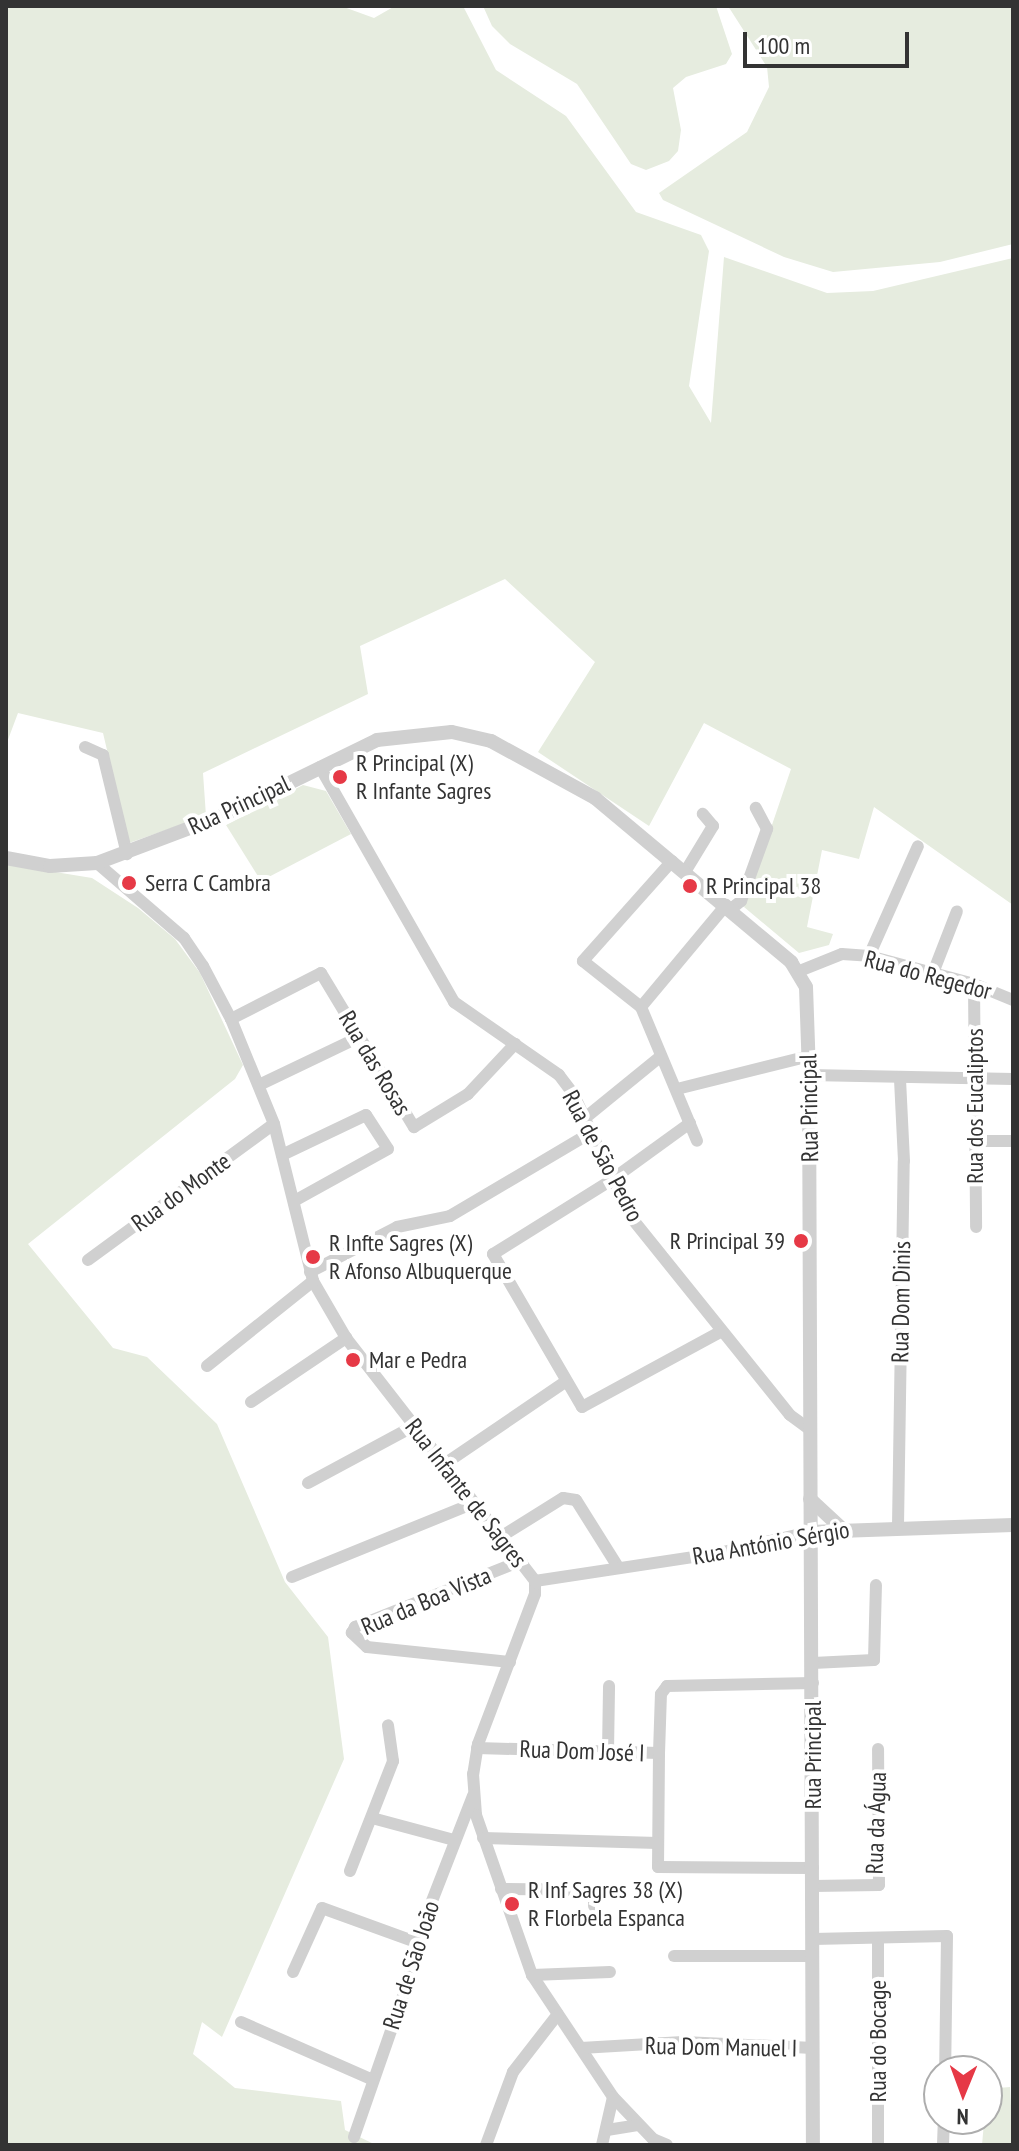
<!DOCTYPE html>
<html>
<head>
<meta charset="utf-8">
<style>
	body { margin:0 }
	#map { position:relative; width:1019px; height:2151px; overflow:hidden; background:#fff; font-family:"PT Sans Narrow",sans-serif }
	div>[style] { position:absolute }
	.green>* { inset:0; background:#e6ecdf }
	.minor>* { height:12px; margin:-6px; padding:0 6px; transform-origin:6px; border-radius:6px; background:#d0d0d0 }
	.tertiary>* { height:14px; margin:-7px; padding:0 7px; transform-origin:7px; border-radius:7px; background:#d0d0d0 }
	.dots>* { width:22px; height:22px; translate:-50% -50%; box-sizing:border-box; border:4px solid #fff; border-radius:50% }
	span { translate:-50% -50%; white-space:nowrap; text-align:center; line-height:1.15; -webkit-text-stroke:8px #fff; paint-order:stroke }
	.poi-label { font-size:24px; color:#333 }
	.left { translate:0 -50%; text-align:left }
	.right { translate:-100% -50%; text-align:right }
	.street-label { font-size:24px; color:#333 }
	.frame { position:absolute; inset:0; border:8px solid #333; pointer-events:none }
	.north { position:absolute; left:923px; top:2055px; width:80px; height:80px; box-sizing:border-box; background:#fff; border:2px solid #adadad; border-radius:50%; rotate:181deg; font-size:22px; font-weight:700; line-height:32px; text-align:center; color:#333 }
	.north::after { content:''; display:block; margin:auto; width:28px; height:36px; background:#e63946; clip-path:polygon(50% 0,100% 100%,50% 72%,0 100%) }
	.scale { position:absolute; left:743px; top:32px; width:166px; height:36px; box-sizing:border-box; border:4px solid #333; border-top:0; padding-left:10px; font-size:24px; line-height:28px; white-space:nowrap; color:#333; -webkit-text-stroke:6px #fff; paint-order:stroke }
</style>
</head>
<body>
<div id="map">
	<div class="green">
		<div style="clip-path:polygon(6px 6px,341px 6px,374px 18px,395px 6px,463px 6px,496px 70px,566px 116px,636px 212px,701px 235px,709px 251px,689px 386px,711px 423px,724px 257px,827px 293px,873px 291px,1013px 258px,1013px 905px,874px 807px,859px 859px,822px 850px,807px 927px,833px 934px,829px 945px,799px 953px,744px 907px,791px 769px,704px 723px,649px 826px,538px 752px,595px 662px,505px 579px,360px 646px,368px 694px,203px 773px,206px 816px,129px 843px,103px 733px,18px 713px,6px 745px)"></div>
		<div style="clip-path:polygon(483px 6px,716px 6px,732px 54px,726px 64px,686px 77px,673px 88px,681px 130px,678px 151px,669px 161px,646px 170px,631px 164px,577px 84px,510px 44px,492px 26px)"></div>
		<div style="clip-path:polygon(728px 6px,1013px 6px,1013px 244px,940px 262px,833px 272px,784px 257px,663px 200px,659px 193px,747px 132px,769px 87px,767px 67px)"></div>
		<div style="clip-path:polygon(303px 785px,326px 791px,351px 834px,261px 881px,226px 825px)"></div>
		<div style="clip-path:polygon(6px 864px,92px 878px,138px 908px,175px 939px,200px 973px,243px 1065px,235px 1079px,28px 1244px,113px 1348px,147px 1357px,217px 1424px,285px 1582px,328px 1637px,344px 1759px,222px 2037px,202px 2022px,193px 2054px,235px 2088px,341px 2101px,345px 2130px,376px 2145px,6px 2145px)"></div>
		<div style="clip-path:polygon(1010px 2087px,1013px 2145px,982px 2145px,987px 2089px)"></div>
	</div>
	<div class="minor">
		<div style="left:85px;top:747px;width:20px;rotate:24deg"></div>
		<div style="left:103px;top:755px;width:102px;rotate:76.4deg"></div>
		<div style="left:320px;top:767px;width:271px;rotate:60.3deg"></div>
		<div style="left:454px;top:1002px;width:128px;rotate:34.8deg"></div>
		<div style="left:559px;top:1075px;width:25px;rotate:53deg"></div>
		<div style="left:574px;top:1095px;width:133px;rotate:65.2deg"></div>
		<div style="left:630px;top:1216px;width:255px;rotate:51.2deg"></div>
		<div style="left:790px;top:1415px;width:26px;rotate:36deg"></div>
		<div style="left:672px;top:861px;width:134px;rotate:131.7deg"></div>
		<div style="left:583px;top:961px;width:74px;rotate:38.4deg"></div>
		<div style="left:641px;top:1007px;width:145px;rotate:67.3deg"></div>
		<div style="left:97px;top:863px;width:115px;rotate:40.8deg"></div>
		<div style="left:184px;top:938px;width:34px;rotate:56deg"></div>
		<div style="left:203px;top:966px;width:60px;rotate:62.2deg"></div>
		<div style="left:231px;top:1019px;width:113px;rotate:67.7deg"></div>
		<div style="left:274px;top:1124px;width:162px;rotate:76deg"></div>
		<div style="left:313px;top:1281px;width:66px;rotate:59.9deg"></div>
		<div style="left:346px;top:1338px;width:308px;rotate:52.1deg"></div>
		<div style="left:535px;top:1581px;width:13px;rotate:90deg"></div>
		<div style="left:535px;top:1594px;width:160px;rotate:110.8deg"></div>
		<div style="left:478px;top:1744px;width:30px;rotate:99deg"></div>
		<div style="left:473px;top:1774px;width:41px;rotate:85.8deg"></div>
		<div style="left:476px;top:1815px;width:170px;rotate:70.7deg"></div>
		<div style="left:532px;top:1975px;width:146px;rotate:56.4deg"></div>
		<div style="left:613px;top:2097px;width:58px;rotate:46.4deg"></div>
		<div style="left:653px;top:2139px;width:15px;rotate:23deg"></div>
		<div style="left:685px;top:872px;width:54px;rotate:-58.7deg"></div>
		<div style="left:713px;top:826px;width:16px;rotate:-130deg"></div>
		<div style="left:731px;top:909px;width:13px;rotate:-39deg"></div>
		<div style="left:741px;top:901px;width:77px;rotate:-70.1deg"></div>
		<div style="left:767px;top:829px;width:24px;rotate:-118deg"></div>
		<div style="left:869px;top:956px;width:120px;rotate:-66deg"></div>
		<div style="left:797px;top:972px;width:48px;rotate:-21.8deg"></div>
		<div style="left:842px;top:954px;width:27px;rotate:4deg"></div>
		<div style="left:869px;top:956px;width:109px;rotate:14.9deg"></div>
		<div style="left:974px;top:984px;width:42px;rotate:22.3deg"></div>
		<div style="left:933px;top:973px;width:66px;rotate:-68.8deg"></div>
		<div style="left:974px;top:984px;width:243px;rotate:89.5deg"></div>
		<div style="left:641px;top:1007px;width:133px;rotate:-50.2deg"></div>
		<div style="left:231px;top:1019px;width:101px;rotate:-27.1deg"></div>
		<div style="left:321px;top:973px;width:180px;rotate:58.9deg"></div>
		<div style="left:414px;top:1127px;width:63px;rotate:-31.4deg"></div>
		<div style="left:468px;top:1094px;width:69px;rotate:-46.8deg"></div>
		<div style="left:809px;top:1075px;width:204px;rotate:1.1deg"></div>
		<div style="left:259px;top:1085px;width:111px;rotate:-25.6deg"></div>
		<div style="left:677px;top:1089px;width:136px;rotate:-14deg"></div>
		<div style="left:585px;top:1118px;width:98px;rotate:-39.2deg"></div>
		<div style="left:690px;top:1123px;width:99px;rotate:144.1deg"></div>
		<div style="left:610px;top:1181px;width:138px;rotate:148deg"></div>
		<div style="left:493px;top:1254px;width:177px;rotate:59.8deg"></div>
		<div style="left:582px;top:1407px;width:159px;rotate:-28.5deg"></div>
		<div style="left:975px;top:1141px;width:38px"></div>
		<div style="left:282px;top:1155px;width:93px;rotate:-25.5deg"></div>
		<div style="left:366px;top:1115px;width:40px;rotate:57.1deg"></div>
		<div style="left:388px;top:1149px;width:107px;rotate:151deg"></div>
		<div style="left:88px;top:1260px;width:230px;rotate:-36.2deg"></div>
		<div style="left:310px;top:1272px;width:98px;rotate:-27.3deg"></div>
		<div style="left:397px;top:1227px;width:54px;rotate:-11.7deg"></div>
		<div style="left:450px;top:1216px;width:165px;rotate:-30.6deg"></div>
		<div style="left:207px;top:1366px;width:136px;rotate:-38.7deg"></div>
		<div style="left:251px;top:1402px;width:115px;rotate:-34deg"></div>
		<div style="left:443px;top:1465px;width:148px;rotate:-34.2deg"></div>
		<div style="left:308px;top:1483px;width:120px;rotate:-28.3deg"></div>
		<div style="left:898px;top:1526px;width:365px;rotate:-89.1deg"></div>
		<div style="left:904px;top:1161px;width:83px;rotate:-92.8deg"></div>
		<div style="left:502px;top:1536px;width:72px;rotate:-31.9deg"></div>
		<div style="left:563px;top:1498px;width:13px;rotate:9deg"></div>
		<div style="left:576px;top:1500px;width:79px;rotate:57.9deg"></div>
		<div style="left:292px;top:1577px;width:196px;rotate:-22.1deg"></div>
		<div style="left:535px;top:1581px;width:181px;rotate:-8.6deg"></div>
		<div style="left:714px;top:1554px;width:98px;rotate:-12.9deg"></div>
		<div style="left:510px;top:1662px;width:144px;rotate:-174deg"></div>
		<div style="left:367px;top:1647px;width:21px;rotate:-137deg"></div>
		<div style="left:352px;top:1633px;width:7px;rotate:-63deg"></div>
		<div style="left:355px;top:1627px;width:179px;rotate:-21.7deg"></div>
		<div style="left:813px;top:1663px;width:61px;rotate:-2.8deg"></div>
		<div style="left:874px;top:1660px;width:75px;rotate:-88.5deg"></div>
		<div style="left:477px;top:1748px;width:182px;rotate:1.6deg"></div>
		<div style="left:659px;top:1753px;width:114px;rotate:90.5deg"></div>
		<div style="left:658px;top:1867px;width:155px;rotate:0.4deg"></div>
		<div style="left:608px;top:1752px;width:66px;rotate:-89.1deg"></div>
		<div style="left:659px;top:1753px;width:59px;rotate:-88.1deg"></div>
		<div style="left:661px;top:1694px;width:10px;rotate:-53deg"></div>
		<div style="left:667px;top:1686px;width:146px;rotate:-1.2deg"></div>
		<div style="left:372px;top:1818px;width:85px;rotate:15deg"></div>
		<div style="left:483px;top:1838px;width:175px;rotate:1.6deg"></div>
		<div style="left:350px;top:1871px;width:118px;rotate:-68.6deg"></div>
		<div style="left:393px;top:1761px;width:36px;rotate:-98deg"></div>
		<div style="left:813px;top:1886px;width:66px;rotate:-0.9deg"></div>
		<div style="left:879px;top:1885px;width:136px;rotate:-90.4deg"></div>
		<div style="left:501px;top:1889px;width:93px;rotate:0.6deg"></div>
		<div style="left:594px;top:1890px;width:16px;rotate:90deg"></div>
		<div style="left:813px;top:1939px;width:134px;rotate:-1.3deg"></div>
		<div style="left:947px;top:1936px;width:135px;rotate:90.8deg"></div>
		<div style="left:674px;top:1956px;width:139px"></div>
		<div style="left:293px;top:1972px;width:70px;rotate:-65.6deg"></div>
		<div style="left:322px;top:1908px;width:100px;rotate:19.9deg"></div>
		<div style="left:532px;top:1975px;width:78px;rotate:-2.2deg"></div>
		<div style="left:241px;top:2022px;width:144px;rotate:23.7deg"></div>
		<div style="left:581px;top:2048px;width:102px;rotate:-3.4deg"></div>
		<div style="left:683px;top:2042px;width:130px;rotate:2.6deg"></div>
		<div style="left:607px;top:2130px;width:31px;rotate:-9deg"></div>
		<div style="left:354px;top:2137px;width:167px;rotate:-70.8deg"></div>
		<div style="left:409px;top:1979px;width:38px;rotate:-79deg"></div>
		<div style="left:416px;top:1942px;width:157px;rotate:-68.7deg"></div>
		<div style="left:486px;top:2145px;width:78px;rotate:-69.7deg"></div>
		<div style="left:513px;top:2072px;width:73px;rotate:-52.2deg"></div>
		<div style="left:602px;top:2145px;width:49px;rotate:-77.1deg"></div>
		<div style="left:878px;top:2145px;width:207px;rotate:-90deg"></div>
		<div style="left:943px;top:2145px;width:26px;rotate:-88deg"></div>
	</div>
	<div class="tertiary">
		<div style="left:6px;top:858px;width:45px;rotate:10.3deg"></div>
		<div style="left:50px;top:866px;width:47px;rotate:-3.7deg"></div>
		<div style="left:97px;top:863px;width:136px;rotate:-20.7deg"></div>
		<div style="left:224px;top:815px;width:170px;rotate:-26.1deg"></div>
		<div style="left:377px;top:740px;width:75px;rotate:-6.1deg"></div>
		<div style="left:452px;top:732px;width:40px;rotate:13deg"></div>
		<div style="left:491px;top:741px;width:119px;rotate:28.7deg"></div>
		<div style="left:595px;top:798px;width:256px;rotate:39.9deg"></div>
		<div style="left:791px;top:962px;width:29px;rotate:59deg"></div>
		<div style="left:806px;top:987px;width:88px;rotate:88deg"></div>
		<div style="left:809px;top:1075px;width:1070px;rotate:89.79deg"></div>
		<div style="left:810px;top:1499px;width:41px;rotate:43deg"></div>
		<div style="left:810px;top:1532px;width:203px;rotate:-2deg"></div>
	</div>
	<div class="dots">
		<div style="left:340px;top:777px;background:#e63946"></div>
		<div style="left:129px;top:883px;background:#e63946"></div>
		<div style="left:690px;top:886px;background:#e63946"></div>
		<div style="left:801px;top:1241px;background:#e63946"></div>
		<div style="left:313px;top:1257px;background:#e63946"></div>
		<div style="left:353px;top:1360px;background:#e63946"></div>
		<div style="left:512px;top:1904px;background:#e63946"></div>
	</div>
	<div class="poi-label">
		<span class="left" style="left:356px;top:777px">R Principal (X)<br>R Infante Sagres</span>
		<span class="left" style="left:145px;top:883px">Serra C Cambra</span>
		<span class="left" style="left:706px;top:886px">R Principal 38</span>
		<span class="right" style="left:785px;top:1241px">R Principal 39</span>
		<span class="left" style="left:329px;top:1257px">R Infte Sagres (X)<br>R Afonso Albuquerque</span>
		<span class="left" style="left:369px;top:1360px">Mar e Pedra</span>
		<span class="left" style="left:528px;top:1904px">R Inf Sagres 38 (X)<br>R Florbela Espanca</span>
	</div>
	<div class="street-label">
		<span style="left:239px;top:805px;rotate:-25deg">Rua Principal</span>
		<span style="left:928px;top:975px;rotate:15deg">Rua do Regedor</span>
		<span style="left:375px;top:1063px;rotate:59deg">Rua das Rosas</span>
		<span style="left:975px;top:1106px;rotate:-90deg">Rua dos Eucaliptos</span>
		<span style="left:809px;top:1108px;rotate:-91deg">Rua Principal</span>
		<span style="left:603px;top:1156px;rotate:62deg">Rua de São Pedro</span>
		<span style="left:181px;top:1192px;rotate:-36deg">Rua do Monte</span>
		<span style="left:901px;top:1302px;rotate:-89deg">Rua Dom Dinis</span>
		<span style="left:466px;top:1493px;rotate:52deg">Rua Infante de Sagres</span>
		<span style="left:771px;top:1543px;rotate:-10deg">Rua António Sérgio</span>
		<span style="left:426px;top:1601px;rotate:-23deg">Rua da Boa Vista</span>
		<span style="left:582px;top:1751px;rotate:2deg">Rua Dom José I</span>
		<span style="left:813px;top:1755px;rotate:-90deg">Rua Principal</span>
		<span style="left:876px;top:1823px;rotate:-88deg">Rua da Água</span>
		<span style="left:411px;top:1965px;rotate:-72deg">Rua de São João</span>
		<span style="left:878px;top:2041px;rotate:-90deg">Rua do Bocage</span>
		<span style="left:721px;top:2047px;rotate:1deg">Rua Dom Manuel I</span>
	</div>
	<div class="frame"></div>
	<div class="north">N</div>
	<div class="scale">100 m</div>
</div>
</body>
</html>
